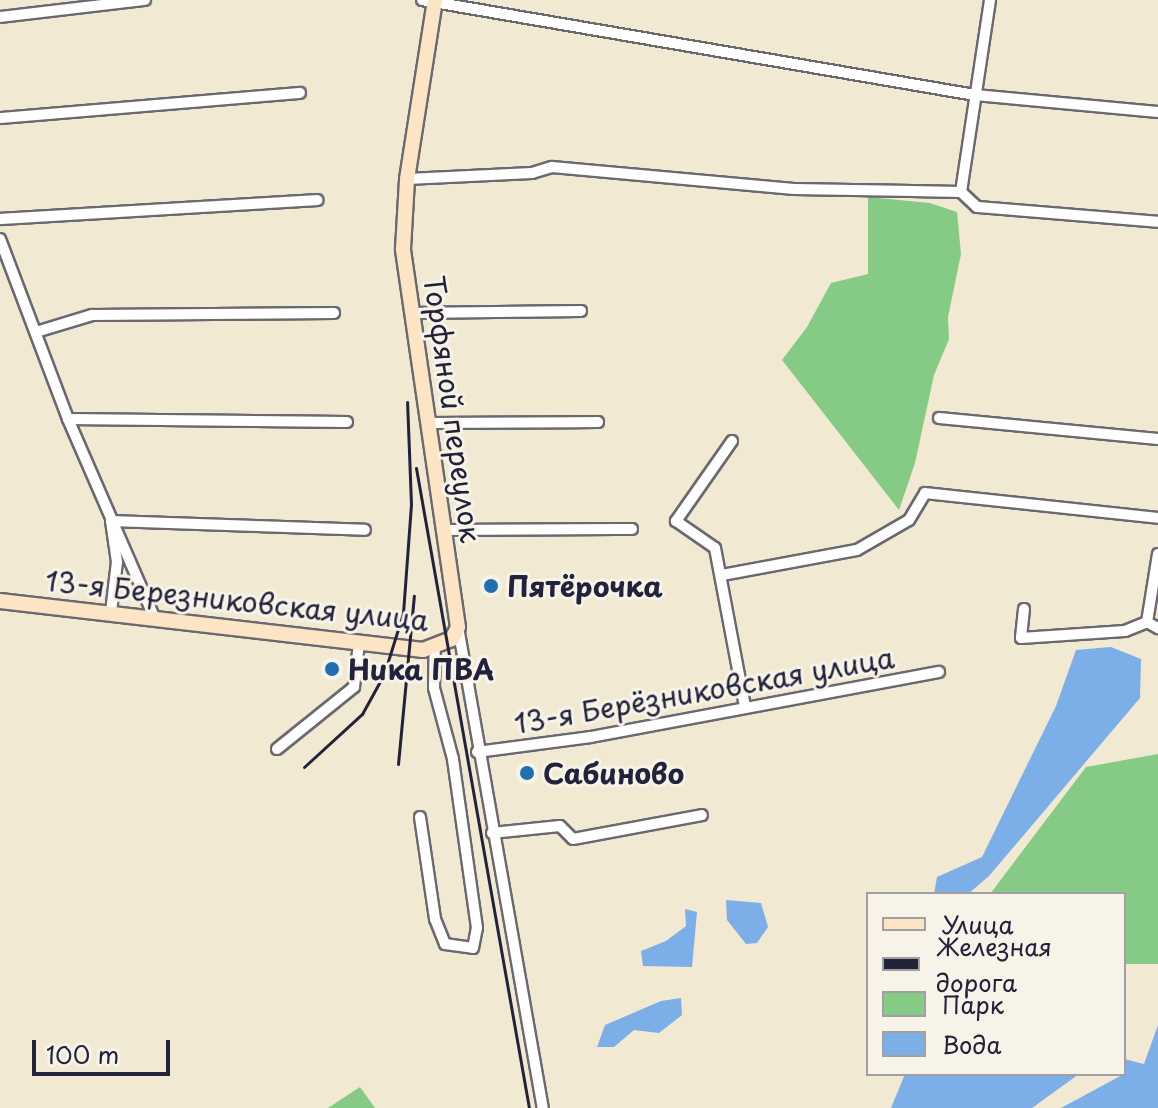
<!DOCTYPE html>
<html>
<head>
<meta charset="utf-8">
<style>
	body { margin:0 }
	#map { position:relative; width:1158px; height:1108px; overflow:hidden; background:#f2e9d2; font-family:"Playpen Sans",sans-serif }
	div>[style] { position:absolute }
	.green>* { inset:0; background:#85cb86 }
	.water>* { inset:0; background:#7caee8 }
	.roads { filter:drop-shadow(2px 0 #6b6870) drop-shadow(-2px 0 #6b6870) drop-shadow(0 2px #6b6870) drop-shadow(0 -2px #6b6870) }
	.street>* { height:10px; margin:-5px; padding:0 5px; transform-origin:5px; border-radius:5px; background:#fff }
	.secondary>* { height:14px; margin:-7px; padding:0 7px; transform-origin:7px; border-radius:7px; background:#fce5c4 }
	.rail>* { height:3px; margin:-1.5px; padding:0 1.5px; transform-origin:1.5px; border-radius:1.5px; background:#22223b }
	.dots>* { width:22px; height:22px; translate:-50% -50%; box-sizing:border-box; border:4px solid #f7f3e8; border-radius:50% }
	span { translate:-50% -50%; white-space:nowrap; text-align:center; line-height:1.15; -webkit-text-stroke:6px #f7f3e8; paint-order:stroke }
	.street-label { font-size:28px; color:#22223b }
	.poi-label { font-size:28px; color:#22223b; font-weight:700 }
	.left { translate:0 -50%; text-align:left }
	.legend { position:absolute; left:866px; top:892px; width:260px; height:184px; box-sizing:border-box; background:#f7f3e8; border:2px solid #a29fa3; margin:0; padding:10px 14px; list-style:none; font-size:24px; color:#22223b }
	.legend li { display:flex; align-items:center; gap:16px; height:40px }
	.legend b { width:40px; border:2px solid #a29fa3 }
	.scale { position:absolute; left:32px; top:1040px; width:138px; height:36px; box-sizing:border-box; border:4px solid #22223b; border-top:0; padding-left:10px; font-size:24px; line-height:28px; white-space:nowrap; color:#22223b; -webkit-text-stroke:6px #f7f3e8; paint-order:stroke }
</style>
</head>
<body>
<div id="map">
	<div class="green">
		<div style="clip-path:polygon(868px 197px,930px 203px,957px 212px,961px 254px,948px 317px,949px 339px,934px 375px,915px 463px,899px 510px,782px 360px,807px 327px,831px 283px,868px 274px)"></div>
		<div style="clip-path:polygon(1158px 754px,1158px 964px,1124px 964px,1124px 894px,990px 894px,1086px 767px)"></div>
		<div style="clip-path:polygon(360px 1087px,375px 1108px,328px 1108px)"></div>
	</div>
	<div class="water">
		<div style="clip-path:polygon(1111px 647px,1141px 659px,1140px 698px,989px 876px,968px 894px,934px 894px,937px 877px,982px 857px,1056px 706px,1076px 650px)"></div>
		<div style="clip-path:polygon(726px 900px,761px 903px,768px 927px,757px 943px,746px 944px,727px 920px)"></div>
		<div style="clip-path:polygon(685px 909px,697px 912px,692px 967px,643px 966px,641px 951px,666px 941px,686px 926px)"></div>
		<div style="clip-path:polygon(681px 998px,682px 1015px,659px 1033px,634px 1030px,614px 1047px,597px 1047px,605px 1025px,661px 1001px)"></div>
		<div style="clip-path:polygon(1158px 1025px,1158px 1108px,1061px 1108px,1124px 1074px,1124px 1059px,1144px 1064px)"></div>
		<div style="clip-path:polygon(905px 1074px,1079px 1074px,1032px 1108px,891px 1108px)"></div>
	</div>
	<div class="roads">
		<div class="street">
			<div style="left:422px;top:0;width:561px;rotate:9.75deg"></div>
			<div style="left:975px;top:95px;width:184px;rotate:5.3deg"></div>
			<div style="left:0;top:17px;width:146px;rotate:-6.7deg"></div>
			<div style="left:0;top:118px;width:301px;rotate:-4.8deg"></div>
			<div style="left:407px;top:179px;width:125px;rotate:-2.7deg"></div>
			<div style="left:532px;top:173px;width:21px;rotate:-17deg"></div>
			<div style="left:552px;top:167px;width:243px;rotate:5.2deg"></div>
			<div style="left:794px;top:189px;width:167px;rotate:1deg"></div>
			<div style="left:961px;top:192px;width:22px;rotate:43deg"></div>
			<div style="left:977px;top:207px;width:182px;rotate:4.7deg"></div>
			<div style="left:961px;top:192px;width:194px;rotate:-81.4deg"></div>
			<div style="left:0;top:219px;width:318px;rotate:-3.4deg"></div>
			<div style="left:0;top:239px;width:192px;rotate:69.3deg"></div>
			<div style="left:68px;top:419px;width:216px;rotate:66.5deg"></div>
			<div style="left:411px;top:313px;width:170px;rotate:-0.7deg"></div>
			<div style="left:36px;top:332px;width:59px;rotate:-16.9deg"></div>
			<div style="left:92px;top:315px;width:242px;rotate:-0.5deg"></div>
			<div style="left:939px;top:418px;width:220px;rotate:5.5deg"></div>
			<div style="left:68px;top:419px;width:279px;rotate:0.6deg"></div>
			<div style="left:428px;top:423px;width:170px;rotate:-0.3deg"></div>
			<div style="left:732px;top:441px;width:98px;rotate:125deg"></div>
			<div style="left:676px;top:521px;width:47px;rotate:34.7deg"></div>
			<div style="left:715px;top:548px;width:162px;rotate:79.3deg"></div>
			<div style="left:444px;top:530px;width:188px;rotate:-0.3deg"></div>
			<div style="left:722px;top:575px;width:137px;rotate:-10.5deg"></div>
			<div style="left:857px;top:550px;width:60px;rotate:-30deg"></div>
			<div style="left:909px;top:520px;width:31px;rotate:-59deg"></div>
			<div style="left:925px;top:493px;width:234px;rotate:6.1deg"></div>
			<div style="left:1024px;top:609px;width:29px;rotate:96deg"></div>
			<div style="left:1021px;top:638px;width:104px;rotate:-3.9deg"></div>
			<div style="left:1125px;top:631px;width:24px;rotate:-22deg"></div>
			<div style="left:1147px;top:622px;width:13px;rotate:29deg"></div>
			<div style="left:111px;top:612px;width:50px;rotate:-83.2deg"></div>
			<div style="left:117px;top:562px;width:41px;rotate:-98.3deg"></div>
			<div style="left:111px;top:521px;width:254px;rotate:2deg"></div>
			<div style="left:1147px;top:622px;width:69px;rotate:-80.8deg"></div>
			<div style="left:458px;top:627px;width:488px;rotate:80deg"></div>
			<div style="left:277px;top:749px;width:99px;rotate:-38.8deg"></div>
			<div style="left:354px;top:687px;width:44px;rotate:-83.5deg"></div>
			<div style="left:477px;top:752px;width:115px;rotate:-7.5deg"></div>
			<div style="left:591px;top:737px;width:354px;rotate:-10.6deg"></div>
			<div style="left:420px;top:817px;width:103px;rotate:81.6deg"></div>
			<div style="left:435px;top:919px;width:27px;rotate:68deg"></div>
			<div style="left:445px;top:944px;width:28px;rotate:8deg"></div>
			<div style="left:473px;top:948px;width:20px;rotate:-79deg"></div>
			<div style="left:477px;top:928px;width:171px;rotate:-98.1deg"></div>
			<div style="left:453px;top:759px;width:73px;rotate:-105deg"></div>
			<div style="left:434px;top:688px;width:39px;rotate:-89deg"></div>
			<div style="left:492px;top:833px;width:68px;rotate:-5.9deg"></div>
			<div style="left:560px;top:826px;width:18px;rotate:45deg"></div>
			<div style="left:573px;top:839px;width:131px;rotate:-10.5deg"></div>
		</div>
		<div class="secondary">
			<div style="left:0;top:601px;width:426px;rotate:6.6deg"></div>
			<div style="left:423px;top:650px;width:31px;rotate:-21deg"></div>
			<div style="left:452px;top:639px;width:13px;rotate:-63deg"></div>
			<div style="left:458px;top:627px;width:382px;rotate:-98.3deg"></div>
			<div style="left:403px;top:249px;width:70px;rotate:-86.7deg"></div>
			<div style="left:407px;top:179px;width:181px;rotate:-81.1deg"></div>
		</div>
	</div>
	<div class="rail">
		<div style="left:416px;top:468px;width:650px;rotate:79.99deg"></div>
		<div style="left:398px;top:764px;width:169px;rotate:-84.6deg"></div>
		<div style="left:304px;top:767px;width:79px;rotate:-42.4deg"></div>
		<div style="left:362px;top:714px;width:46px;rotate:-61.2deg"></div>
		<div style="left:384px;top:674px;width:64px;rotate:-72.7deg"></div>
		<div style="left:403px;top:613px;width:109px;rotate:-85.8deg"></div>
		<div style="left:411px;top:504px;width:102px;rotate:-92.2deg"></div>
	</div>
	<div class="dots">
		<div style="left:491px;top:586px;background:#1f6fb2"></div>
		<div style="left:332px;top:669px;background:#1f6fb2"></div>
		<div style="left:527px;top:773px;background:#1f6fb2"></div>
	</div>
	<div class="street-label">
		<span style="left:453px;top:409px;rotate:82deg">Торфяной переулок</span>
		<span style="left:237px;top:600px;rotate:6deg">13-я Березниковская улица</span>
		<span style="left:704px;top:690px;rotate:-10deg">13-я Берёзниковская улица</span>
	</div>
	<div class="poi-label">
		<span class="left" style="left:507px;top:586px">Пятёрочка</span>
		<span class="left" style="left:348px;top:669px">Ника ПВА</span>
		<span class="left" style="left:543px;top:773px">Сабиново</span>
	</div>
	<ul class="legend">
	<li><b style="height:10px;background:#fce5c4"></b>Улица</li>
	<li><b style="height:10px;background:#22223b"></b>Железная дорога</li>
	<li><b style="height:22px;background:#85cb86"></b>Парк</li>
	<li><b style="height:22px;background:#7caee8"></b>Вода</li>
	</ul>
	<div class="scale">100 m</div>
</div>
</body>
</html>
